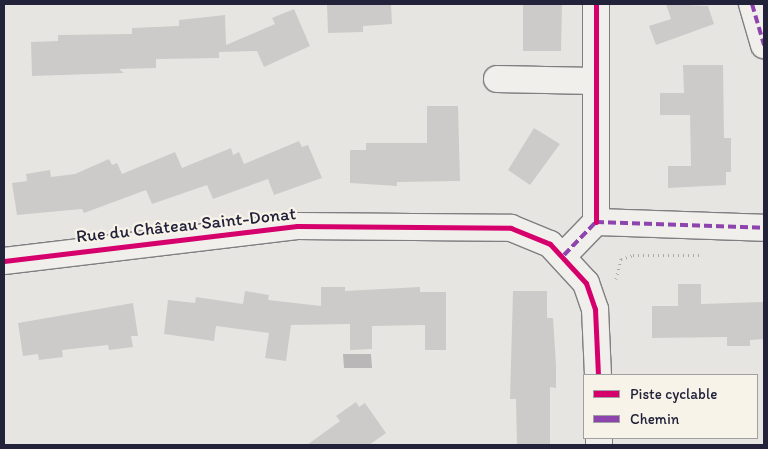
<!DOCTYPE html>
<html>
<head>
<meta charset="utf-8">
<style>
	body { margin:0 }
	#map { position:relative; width:768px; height:449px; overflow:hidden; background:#e7e5e1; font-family:Itim,sans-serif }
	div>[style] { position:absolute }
	.water>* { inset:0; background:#bab7b8 }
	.building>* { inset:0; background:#cdcbc9 }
	.path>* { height:3px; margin-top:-1.5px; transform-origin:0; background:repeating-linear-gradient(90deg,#acaaab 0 1px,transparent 0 5px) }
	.roads { filter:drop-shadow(1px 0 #7f7e81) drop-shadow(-1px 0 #7f7e81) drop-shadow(0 1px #7f7e81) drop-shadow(0 -1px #7f7e81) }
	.minor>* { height:26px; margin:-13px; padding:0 13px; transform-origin:13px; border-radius:13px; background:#f0efeb }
	.quiet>* { height:4px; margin-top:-2px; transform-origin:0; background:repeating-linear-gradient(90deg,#8e44ad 0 8px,transparent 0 12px) }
	.cycleway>* { height:5px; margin:-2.5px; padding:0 2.5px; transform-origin:2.5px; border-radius:2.5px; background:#d6006c }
	span { translate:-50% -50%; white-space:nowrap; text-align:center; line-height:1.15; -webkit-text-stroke:4.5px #f7f3e8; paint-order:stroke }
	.street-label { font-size:18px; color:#22223b }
	.frame { position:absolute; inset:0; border:5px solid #22223b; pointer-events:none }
	.legend { position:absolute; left:583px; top:374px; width:175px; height:65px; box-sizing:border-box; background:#f7f3e8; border:1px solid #a29fa3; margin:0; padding:6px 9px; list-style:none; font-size:15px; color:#22223b }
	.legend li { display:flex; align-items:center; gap:10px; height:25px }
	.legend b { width:25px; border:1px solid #a29fa3 }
</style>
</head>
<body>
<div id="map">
	<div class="water">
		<div style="clip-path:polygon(343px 354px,371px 354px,372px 368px,344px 368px)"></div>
	</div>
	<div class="building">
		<div style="clip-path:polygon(327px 4px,391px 4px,392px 24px,363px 26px,363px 32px,328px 33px)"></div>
		<div style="clip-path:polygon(523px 4px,562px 4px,561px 51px,523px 51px)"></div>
		<div style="clip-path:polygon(666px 4px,708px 6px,714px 24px,656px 45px,649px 26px,671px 19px)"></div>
		<div style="clip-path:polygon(294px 9px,310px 46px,264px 67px,257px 51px,219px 52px,219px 58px,156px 59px,156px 68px,119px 69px,124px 73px,32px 76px,31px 42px,58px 41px,58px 35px,132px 34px,132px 28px,179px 26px,179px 20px,225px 15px,226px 45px,275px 24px,272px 18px)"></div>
		<div style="clip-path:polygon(683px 65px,723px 65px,724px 138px,731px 138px,731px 172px,726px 172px,726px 185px,668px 188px,668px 166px,691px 166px,690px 115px,660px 115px,660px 93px,684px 93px)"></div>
		<div style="clip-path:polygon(427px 106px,458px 106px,460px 181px,397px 182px,397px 186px,350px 183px,350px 150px,366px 150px,366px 143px,427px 143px)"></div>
		<div style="clip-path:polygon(534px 128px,560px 144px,530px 185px,508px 170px)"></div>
		<div style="clip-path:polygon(299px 141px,302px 147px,308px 145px,322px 178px,274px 195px,268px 179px,213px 199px,207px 185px,152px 204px,146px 190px,84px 213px,82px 209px,17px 215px,12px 183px,27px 181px,26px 174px,50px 170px,51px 177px,75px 174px,109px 159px,112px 165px,117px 163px,122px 174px,175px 152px,182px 168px,231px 148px,233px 155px,239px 152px,244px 164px)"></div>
		<div style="clip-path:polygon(678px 284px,701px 284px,701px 304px,764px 302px,764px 339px,750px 340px,750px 346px,727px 346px,727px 337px,652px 338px,652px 306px,678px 306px)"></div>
		<div style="clip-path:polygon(321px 287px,345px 287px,345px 291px,420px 287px,420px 292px,446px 292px,446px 350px,425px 350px,425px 325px,372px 326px,372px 349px,350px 350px,350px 324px,291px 325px,286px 361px,265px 358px,269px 333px,216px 326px,214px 341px,164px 334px,168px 300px,195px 303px,196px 297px,243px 304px,245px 291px,269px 295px,268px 300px,321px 306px)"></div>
		<div style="clip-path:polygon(513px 291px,547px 291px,547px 318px,553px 318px,556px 365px,556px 388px,550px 387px,550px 445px,517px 445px,516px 399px,510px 399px)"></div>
		<div style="clip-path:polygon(133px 303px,138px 336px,131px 336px,133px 347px,109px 350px,108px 345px,62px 350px,63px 357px,39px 360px,38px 354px,23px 356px,18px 323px)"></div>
		<div style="clip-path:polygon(356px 402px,359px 407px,365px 403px,386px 433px,369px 445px,307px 445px,340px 421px,336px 416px)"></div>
	</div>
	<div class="path">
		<div style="left:633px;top:255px;width:70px"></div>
		<div style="left:616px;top:279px;width:21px;rotate:-76deg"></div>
		<div style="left:621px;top:259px;width:13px;rotate:-18deg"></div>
	</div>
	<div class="roads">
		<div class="minor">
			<div style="left:596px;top:4px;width:218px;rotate:90deg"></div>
			<div style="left:752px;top:4px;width:43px;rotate:73.7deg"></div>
			<div style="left:497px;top:79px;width:97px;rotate:1.2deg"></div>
			<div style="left:564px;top:255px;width:46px;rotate:-45.9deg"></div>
			<div style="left:596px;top:222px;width:168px;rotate:2deg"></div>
			<div style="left:4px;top:261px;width:295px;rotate:-6.8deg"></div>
			<div style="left:297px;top:226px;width:214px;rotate:0.5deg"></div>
			<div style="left:511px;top:228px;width:42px;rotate:22.3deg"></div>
			<div style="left:550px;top:244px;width:53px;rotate:47.3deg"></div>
			<div style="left:586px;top:283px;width:28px;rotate:71deg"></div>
			<div style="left:595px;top:309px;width:66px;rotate:87.4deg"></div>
			<div style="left:599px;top:438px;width:7px;rotate:90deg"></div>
		</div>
	</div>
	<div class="quiet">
		<div style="left:752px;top:4px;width:43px;rotate:73.7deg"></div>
		<div style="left:564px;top:255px;width:46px;rotate:-45.9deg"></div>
		<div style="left:596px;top:222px;width:168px;rotate:2deg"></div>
	</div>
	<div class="cycleway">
		<div style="left:596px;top:4px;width:218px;rotate:90deg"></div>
		<div style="left:4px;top:261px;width:295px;rotate:-6.8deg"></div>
		<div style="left:297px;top:226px;width:214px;rotate:0.5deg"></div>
		<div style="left:511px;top:228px;width:42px;rotate:22.3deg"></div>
		<div style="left:550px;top:244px;width:53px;rotate:47.3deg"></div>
		<div style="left:586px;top:283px;width:28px;rotate:71deg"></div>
		<div style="left:595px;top:309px;width:66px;rotate:87.4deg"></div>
	</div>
	<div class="street-label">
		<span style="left:186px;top:225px;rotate:-6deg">Rue du Château Saint-Donat</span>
	</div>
	<div class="frame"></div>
	<ul class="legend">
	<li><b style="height:6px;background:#d6006c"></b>Piste cyclable</li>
	<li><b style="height:6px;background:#8e44ad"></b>Chemin</li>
	</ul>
</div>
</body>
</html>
